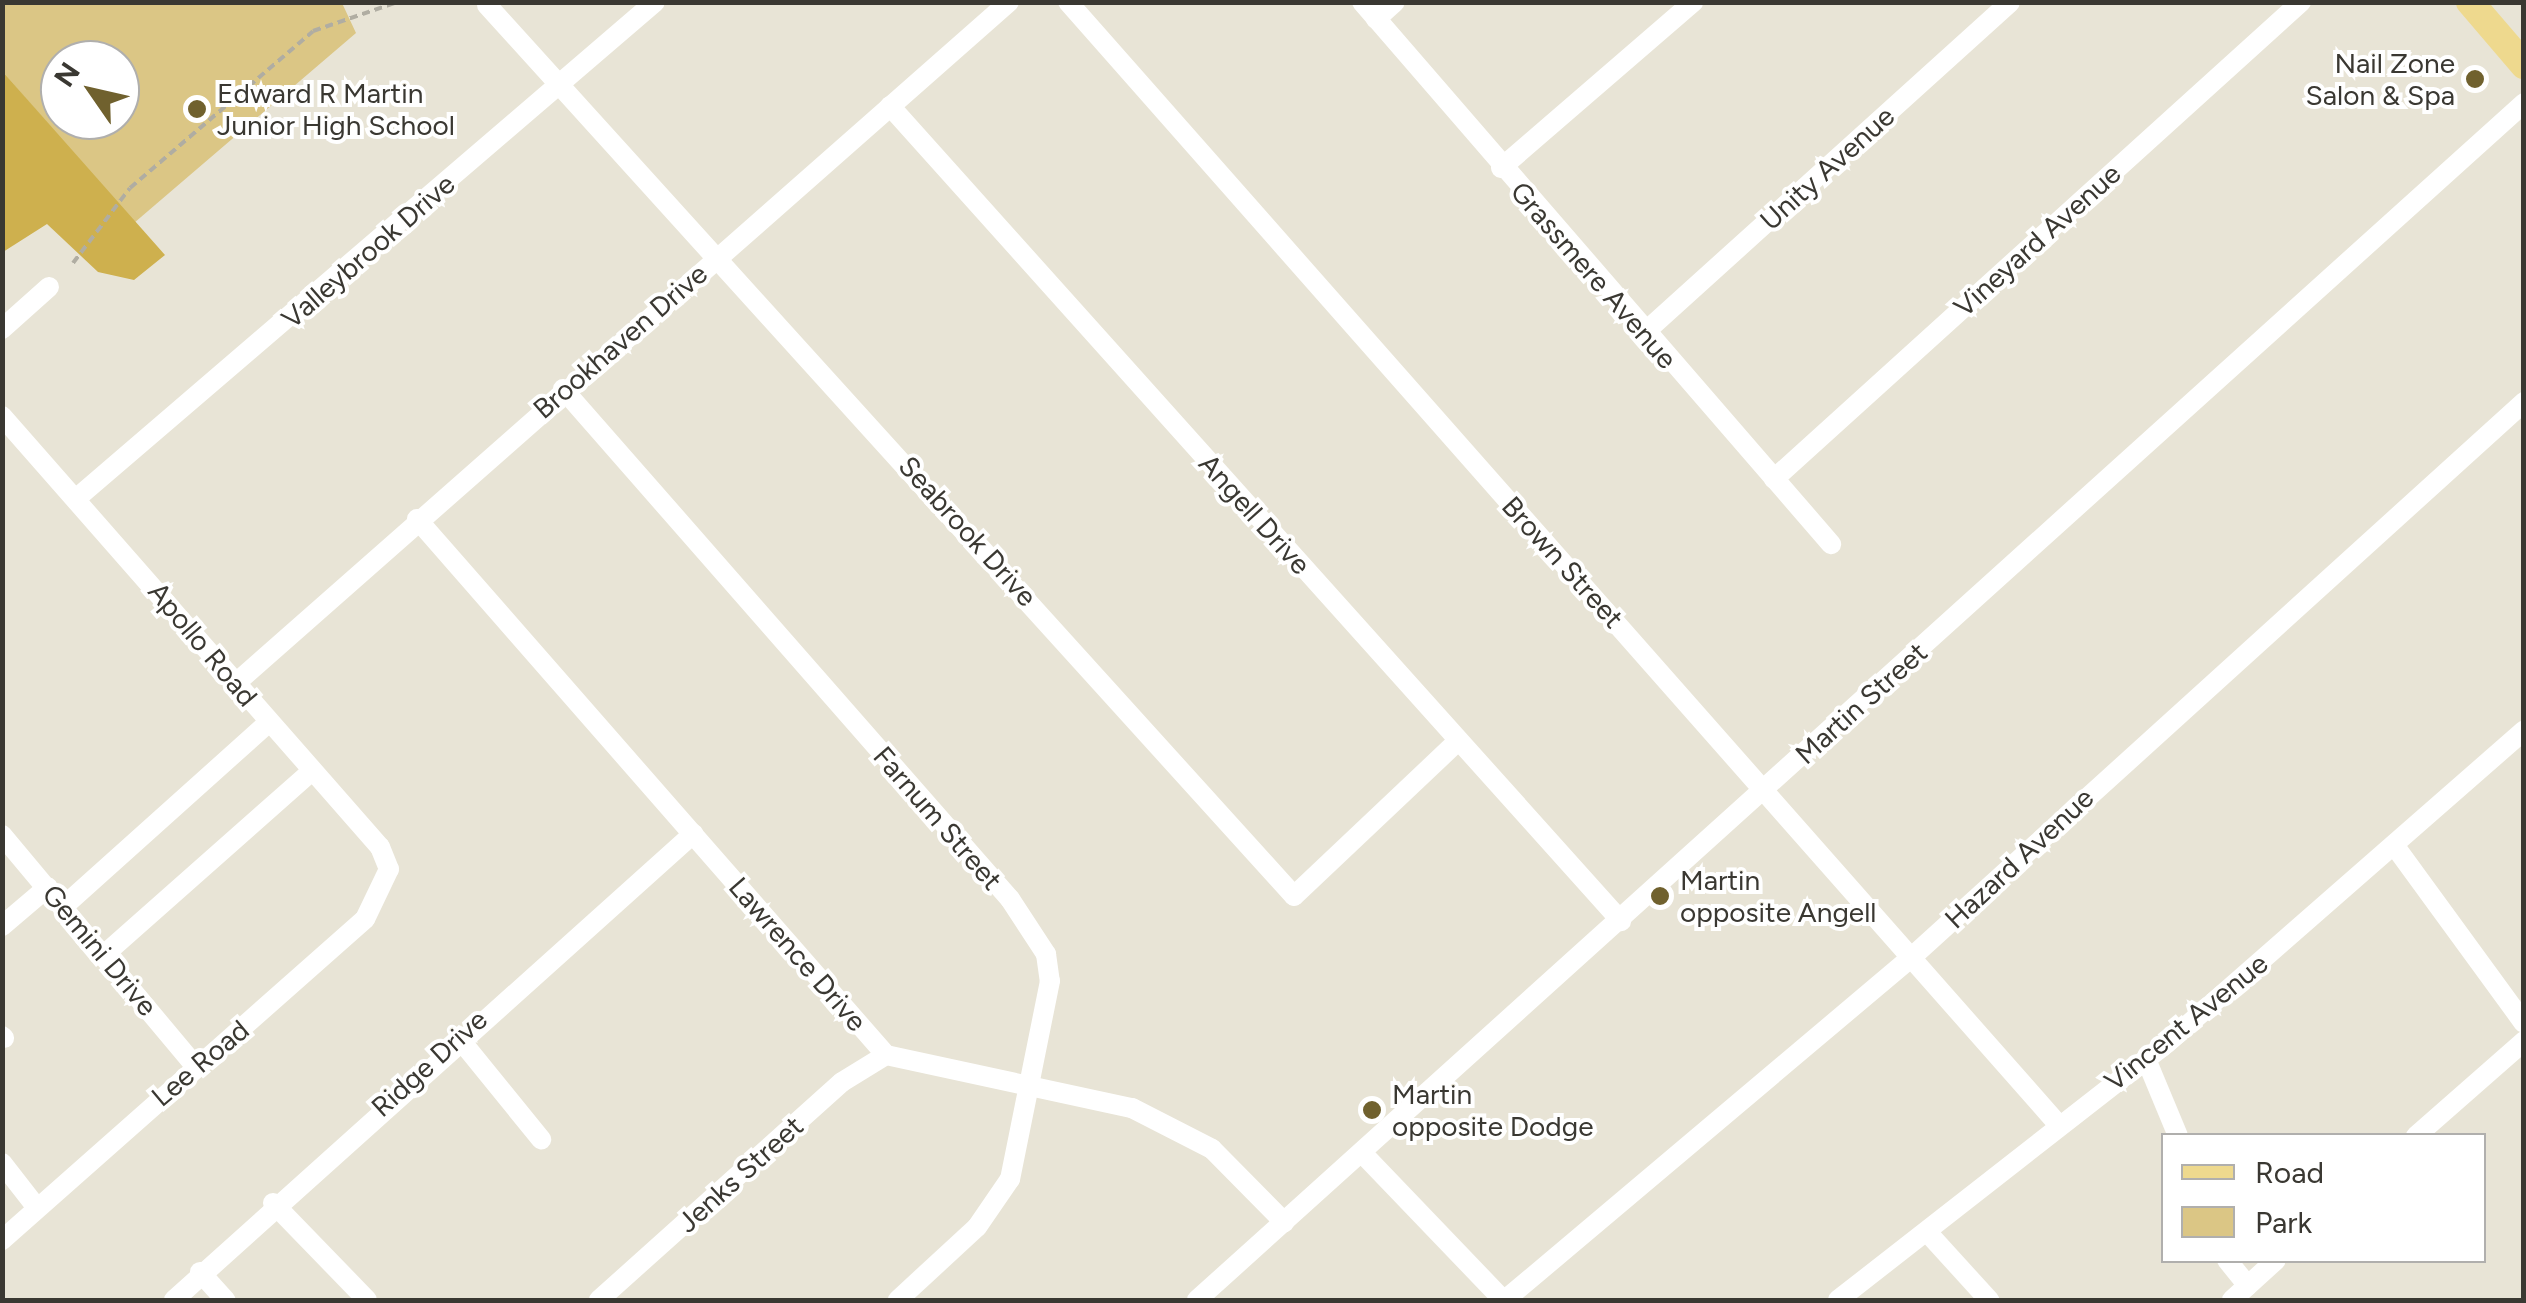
<!DOCTYPE html>
<html>
<head>
<meta charset="utf-8">
<style>
	body { margin:0 }
	#map { position:relative; width:2526px; height:1303px; overflow:hidden; background:#e8e4d6; font-family:Figtree,sans-serif }
	div>[style] { position:absolute }
	.green>* { inset:0; background:#dbc685 }
	.forest>* { inset:0; background:#ceb04e }
	.path>* { height:4px; margin-top:-2px; transform-origin:0; background:repeating-linear-gradient(90deg,#b0ada2 0 8px,transparent 0 13px) }
	.minor>* { height:20px; margin:-10px; padding:0 10px; transform-origin:10px; border-radius:10px; background:#fff }
	.major>* { height:28px; margin:-14px; padding:0 14px; transform-origin:14px; border-radius:14px; background:#eed98e }
	.dots>* { width:28px; height:28px; translate:-50% -50%; box-sizing:border-box; border:5px solid #fff; border-radius:50% }
	span { translate:-50% -50%; white-space:nowrap; text-align:center; line-height:1.15; -webkit-text-stroke:8px #fff; paint-order:stroke }
	.poi-label { font-size:28px; color:#3a3832 }
	.right { translate:-100% -50%; text-align:right }
	.left { translate:0 -50%; text-align:left }
	.street-label { font-size:28px; color:#3a3832 }
	.frame { position:absolute; inset:0; border:5px solid #3a3832; pointer-events:none }
	.legend { position:absolute; left:2161px; top:1133px; width:325px; height:130px; box-sizing:border-box; background:#fff; border:2px solid #b0afad; margin:0; padding:12px 18px; list-style:none; font-size:30px; color:#3a3832 }
	.legend li { display:flex; align-items:center; gap:20px; height:50px }
	.legend b { width:50px; border:2px solid #b0afad }
	.north { position:absolute; left:40px; top:40px; width:100px; height:100px; box-sizing:border-box; background:#fff; border:2px solid #b0afad; border-radius:50%; rotate:304deg; font-size:28px; font-weight:700; line-height:40px; text-align:center; color:#3a3832 }
	.north::after { content:''; display:block; margin:auto; width:35px; height:45px; background:#70612e; clip-path:polygon(50% 0,100% 100%,50% 72%,0 100%) }
</style>
</head>
<body>
<div id="map">
	<div class="green">
		<div style="clip-path:polygon(evenodd,2px 3px,342px 3px,356px 33px,134px 223px,3px 72px,2px 3px,60px 60px,120px 60px,120px 120px,60px 120px,60px 60px)"></div>
	</div>
	<div class="forest">
		<div style="clip-path:polygon(3px 72px,165px 255px,134px 280px,98px 272px,47px 224px,3px 252px)"></div>
	</div>
	<div class="path">
		<div style="left:73px;top:263px;width:94px;rotate:-52.8deg"></div>
		<div style="left:130px;top:188px;width:241px;rotate:-40.6deg"></div>
		<div style="left:313px;top:31px;width:89px;rotate:-19deg"></div>
	</div>
	<div class="minor">
		<div style="left:1068px;top:2px;width:1495px;rotate:48.58deg"></div>
		<div style="left:1362px;top:2px;width:717px;rotate:49.13deg"></div>
		<div style="left:487px;top:5px;width:1202px;rotate:47.83deg"></div>
		<div style="left:1294px;top:896px;width:224px;rotate:-43.4deg"></div>
		<div style="left:1376px;top:19px;width:25px;rotate:-42deg"></div>
		<div style="left:890px;top:106px;width:1095px;rotate:48.11deg"></div>
		<div style="left:1501px;top:168px;width:254px;rotate:-40.8deg"></div>
		<div style="left:2px;top:329px;width:63px;rotate:-41.8deg"></div>
		<div style="left:1644px;top:333px;width:493px;rotate:-42.1deg"></div>
		<div style="left:563px;top:389px;width:678px;rotate:48.77deg"></div>
		<div style="left:1010px;top:899px;width:66px;rotate:56.8deg"></div>
		<div style="left:1046px;top:954px;width:27px;rotate:82deg"></div>
		<div style="left:1050px;top:981px;width:202px;rotate:101.4deg"></div>
		<div style="left:1010px;top:1179px;width:58px;rotate:124.5deg"></div>
		<div style="left:977px;top:1227px;width:108px;rotate:137.3deg"></div>
		<div style="left:2px;top:416px;width:573px;rotate:48.75deg"></div>
		<div style="left:380px;top:847px;width:24px;rotate:68deg"></div>
		<div style="left:389px;top:869px;width:55px;rotate:115.6deg"></div>
		<div style="left:365px;top:919px;width:485px;rotate:138.5deg"></div>
		<div style="left:1774px;top:479px;width:711px;rotate:-42.15deg"></div>
		<div style="left:78px;top:497px;width:760px;rotate:-40.63deg"></div>
		<div style="left:417px;top:519px;width:712px;rotate:48.81deg"></div>
		<div style="left:886px;top:1055px;width:252px;rotate:12.2deg"></div>
		<div style="left:1132px;top:1108px;width:90px;rotate:27.1deg"></div>
		<div style="left:1212px;top:1149px;width:103px;rotate:45.4deg"></div>
		<div style="left:236px;top:683px;width:1030px;rotate:-41.38deg"></div>
		<div style="left:2px;top:835px;width:301px;rotate:50.1deg"></div>
		<div style="left:2394px;top:845px;width:220px;rotate:53.9deg"></div>
		<div style="left:64px;top:906px;width:274px;rotate:-41.9deg"></div>
		<div style="left:2px;top:926px;width:60px;rotate:-40.3deg"></div>
		<div style="left:105px;top:954px;width:276px;rotate:-41.5deg"></div>
		<div style="left:2px;top:1036px;width:3px;rotate:45deg"></div>
		<div style="left:458px;top:1037px;width:132px;rotate:50.9deg"></div>
		<div style="left:2146px;top:1059px;width:83px;rotate:67.4deg"></div>
		<div style="left:2416px;top:1136px;width:144px;rotate:-41.3deg"></div>
		<div style="left:1365px;top:1156px;width:199px;rotate:46.2deg"></div>
		<div style="left:2px;top:1163px;width:57px;rotate:52.1deg"></div>
		<div style="left:273px;top:1203px;width:135px;rotate:45.9deg"></div>
		<div style="left:1928px;top:1233px;width:91px;rotate:47.7deg"></div>
		<div style="left:2227px;top:1260px;width:33px;rotate:51deg"></div>
		<div style="left:200px;top:1272px;width:38px;rotate:48deg"></div>
		<div style="left:174px;top:1300px;width:698px;rotate:-41.92deg"></div>
		<div style="left:599px;top:1300px;width:326px;rotate:-41.9deg"></div>
		<div style="left:842px;top:1082px;width:52px;rotate:-31.5deg"></div>
		<div style="left:1197px;top:1300px;width:1787px;rotate:-42.05deg"></div>
		<div style="left:1505px;top:1300px;width:534px;rotate:-40.14deg"></div>
		<div style="left:1913px;top:956px;width:825px;rotate:-42.2deg"></div>
		<div style="left:1838px;top:1300px;width:417px;rotate:-38deg"></div>
		<div style="left:2167px;top:1043px;width:474px;rotate:-41.2deg"></div>
		<div style="left:2232px;top:1300px;width:59px;rotate:-42.3deg"></div>
	</div>
	<div class="major">
		<div style="left:2470px;top:2px;width:83px;rotate:49.4deg"></div>
	</div>
	<div class="dots">
		<div style="left:2475px;top:79px;background:#70612e"></div>
		<div style="left:197px;top:109px;background:#70612e"></div>
		<div style="left:1660px;top:896px;background:#70612e"></div>
		<div style="left:1372px;top:1110px;background:#70612e"></div>
	</div>
	<div class="poi-label">
		<span class="right" style="left:2455px;top:79px">Nail Zone<br>Salon &amp; Spa</span>
		<span class="left" style="left:217px;top:109px">Edward R Martin<br>Junior High School</span>
		<span class="left" style="left:1680px;top:896px">Martin<br>opposite Angell</span>
		<span class="left" style="left:1392px;top:1110px">Martin<br>opposite Dodge</span>
	</div>
	<div class="street-label">
		<span style="left:1827px;top:168px;rotate:-42deg">Unity Avenue</span>
		<span style="left:2037px;top:240px;rotate:-42deg">Vineyard Avenue</span>
		<span style="left:368px;top:251px;rotate:-41deg">Valleybrook Drive</span>
		<span style="left:1594px;top:275px;rotate:49deg">Grassmere Avenue</span>
		<span style="left:620px;top:341px;rotate:-41deg">Brookhaven Drive</span>
		<span style="left:1255px;top:514px;rotate:48deg">Angell Drive</span>
		<span style="left:968px;top:531px;rotate:48deg">Seabrook Drive</span>
		<span style="left:1563px;top:562px;rotate:48deg">Brown Street</span>
		<span style="left:203px;top:644px;rotate:50deg">Apollo Road</span>
		<span style="left:1861px;top:703px;rotate:-42deg">Martin Street</span>
		<span style="left:938px;top:818px;rotate:49deg">Farnum Street</span>
		<span style="left:2019px;top:858px;rotate:-43deg">Hazard Avenue</span>
		<span style="left:100px;top:950px;rotate:50deg">Gemini Drive</span>
		<span style="left:798px;top:954px;rotate:49deg">Lawrence Drive</span>
		<span style="left:2186px;top:1022px;rotate:-39deg">Vincent Avenue</span>
		<span style="left:200px;top:1063px;rotate:-40deg">Lee Road</span>
		<span style="left:429px;top:1063px;rotate:-42deg">Ridge Drive</span>
		<span style="left:740px;top:1174px;rotate:-42deg">Jenks Street</span>
	</div>
	<div class="frame"></div>
	<ul class="legend">
	<li><b style="height:12px;background:#eed98e"></b>Road</li>
	<li><b style="height:28px;background:#dbc685"></b>Park</li>
	</ul>
	<div class="north">N</div>
</div>
</body>
</html>
